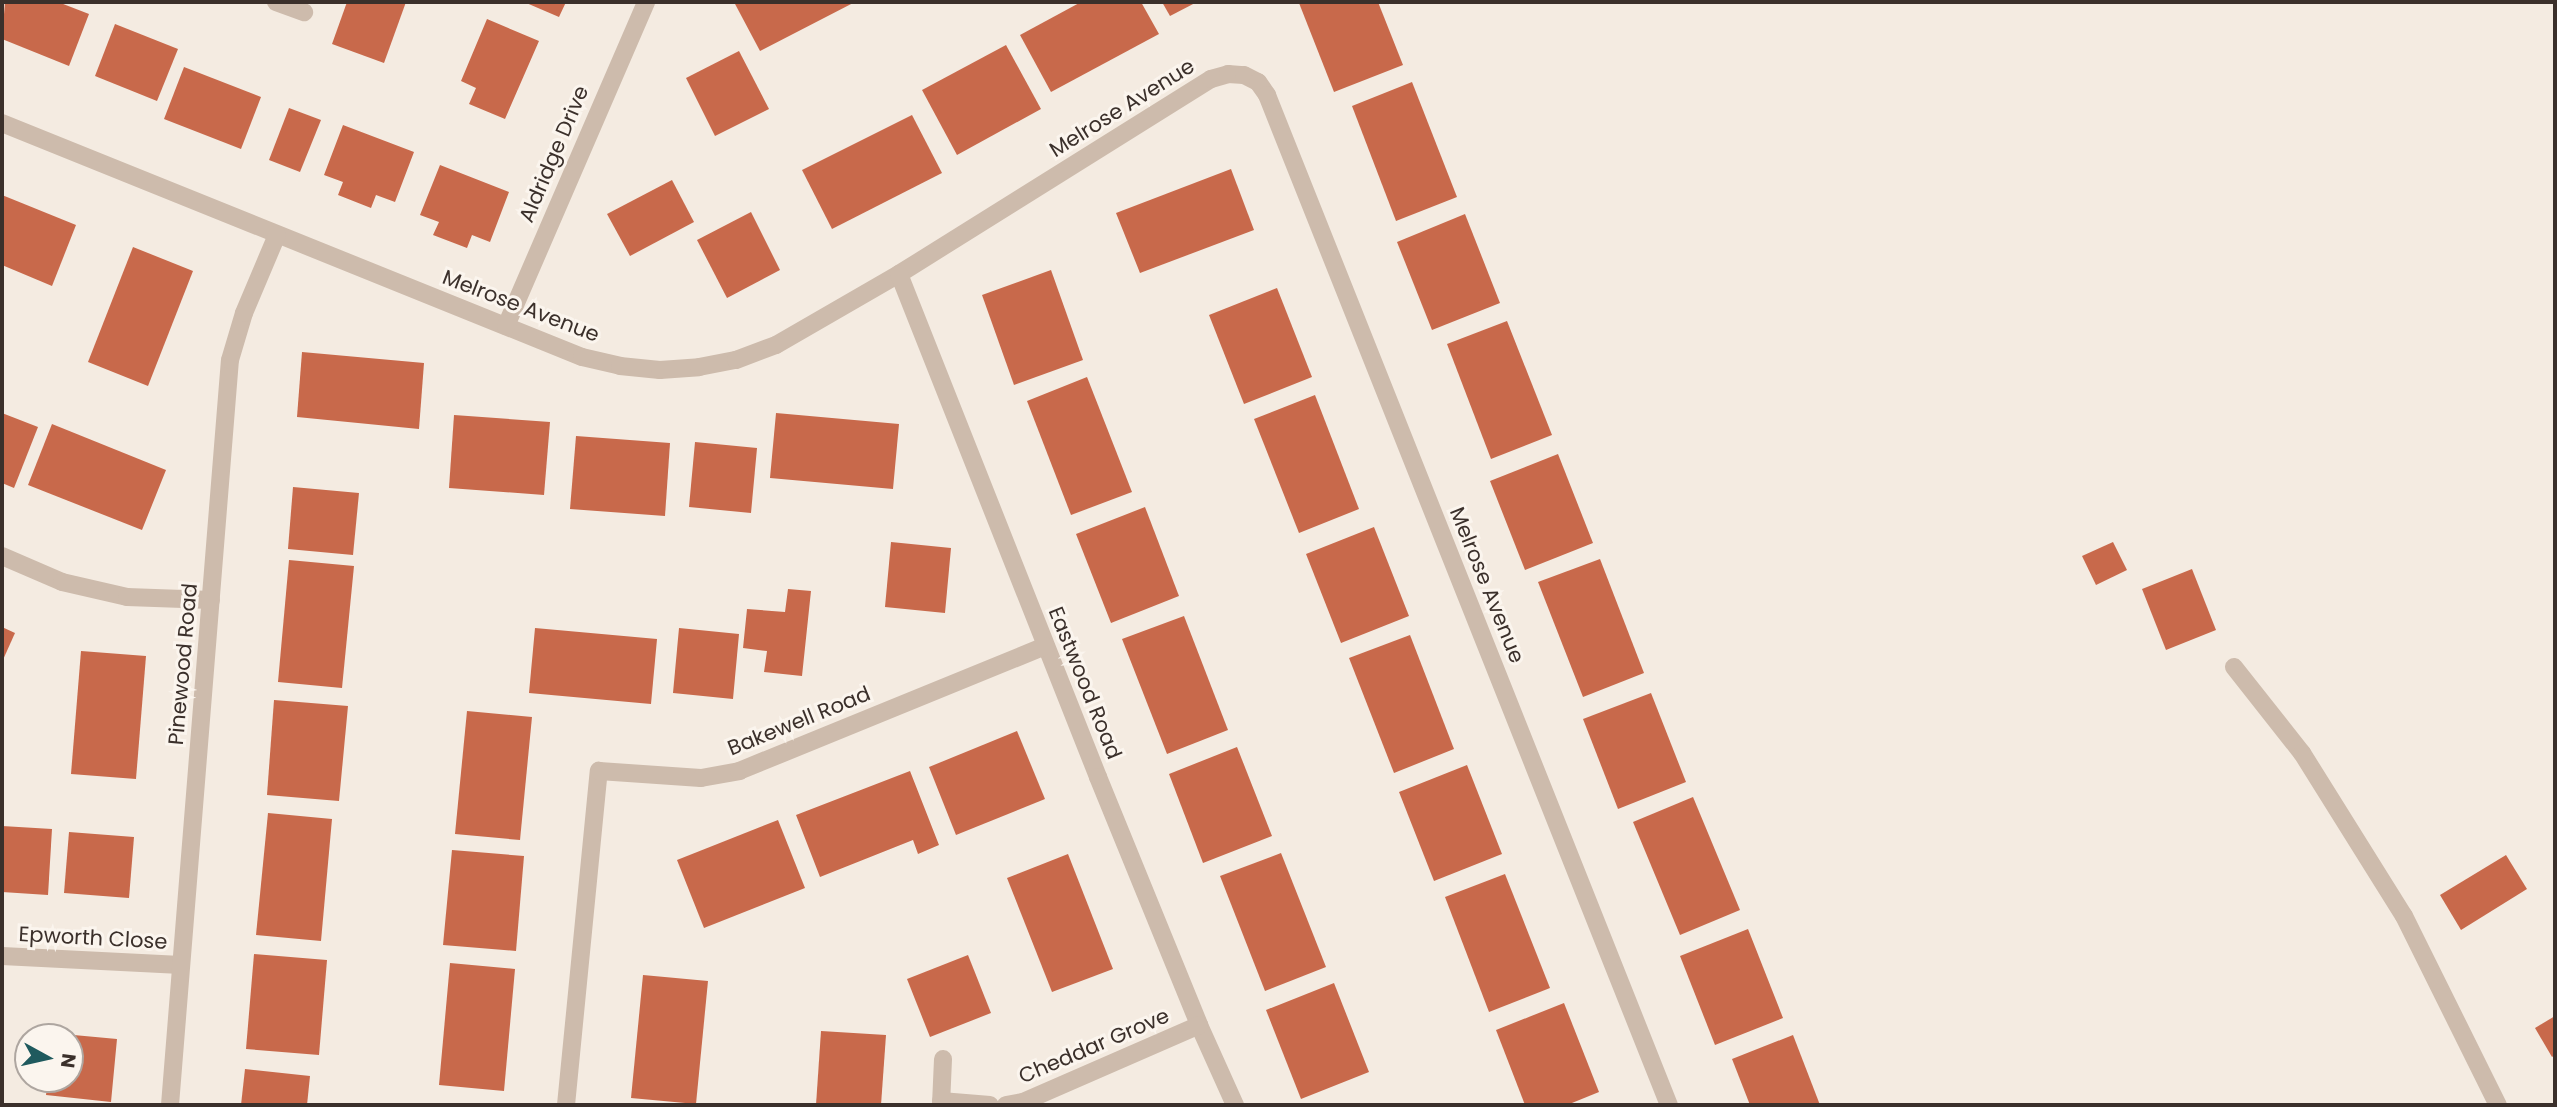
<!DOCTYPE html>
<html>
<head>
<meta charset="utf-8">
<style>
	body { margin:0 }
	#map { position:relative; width:2557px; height:1107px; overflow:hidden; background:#f4ebe1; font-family:Poppins,sans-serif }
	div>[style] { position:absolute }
	.building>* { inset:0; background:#c8694b }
	.minor>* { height:18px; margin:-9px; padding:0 9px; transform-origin:9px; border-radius:9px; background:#cdbbac }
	span { translate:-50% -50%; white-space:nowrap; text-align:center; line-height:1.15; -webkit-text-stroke:6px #fbf5ee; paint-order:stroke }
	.street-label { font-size:21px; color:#3b302b }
	.frame { position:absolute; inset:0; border:4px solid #3b302b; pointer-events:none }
	.north { position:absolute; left:14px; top:1023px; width:70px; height:70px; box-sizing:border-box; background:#fbf5ee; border:2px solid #aea6a0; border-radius:50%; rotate:98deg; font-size:19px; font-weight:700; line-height:28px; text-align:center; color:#3b302b }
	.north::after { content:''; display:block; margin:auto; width:24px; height:32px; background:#1f5a5e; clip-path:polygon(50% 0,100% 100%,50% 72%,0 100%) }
</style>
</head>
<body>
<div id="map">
	<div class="building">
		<div style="clip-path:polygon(5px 2px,58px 2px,89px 14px,69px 66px,2px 39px)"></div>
		<div style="clip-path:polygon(347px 2px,406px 2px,384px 63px,332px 44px)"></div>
		<div style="clip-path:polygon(524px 2px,566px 2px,559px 17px)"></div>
		<div style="clip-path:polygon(734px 2px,855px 2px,760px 51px)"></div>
		<div style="clip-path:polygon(1081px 2px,1141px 2px,1159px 34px,1051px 92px,1020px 35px)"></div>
		<div style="clip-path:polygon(1162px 2px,1197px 2px,1170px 16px)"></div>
		<div style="clip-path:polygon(1378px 2px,1403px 65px,1334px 92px,1299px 3px)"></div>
		<div style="clip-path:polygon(487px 19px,539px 41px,505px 119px,469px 104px,476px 88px,461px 81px)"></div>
		<div style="clip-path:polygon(115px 24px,178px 49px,157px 101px,95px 76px)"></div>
		<div style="clip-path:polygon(1006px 45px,1041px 109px,957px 155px,922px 90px)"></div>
		<div style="clip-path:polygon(739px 51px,769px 109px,715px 136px,686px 78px)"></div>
		<div style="clip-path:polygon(184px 67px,261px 97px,241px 149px,164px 119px)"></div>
		<div style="clip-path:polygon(1412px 82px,1457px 197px,1396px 221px,1352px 106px)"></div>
		<div style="clip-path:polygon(289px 108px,321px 120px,300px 172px,269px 160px)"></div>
		<div style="clip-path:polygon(912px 115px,942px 173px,832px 229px,802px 170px)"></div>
		<div style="clip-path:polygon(343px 125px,414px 152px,395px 202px,376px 195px,371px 208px,338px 195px,343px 182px,324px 175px)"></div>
		<div style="clip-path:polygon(440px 165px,509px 192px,490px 242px,472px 235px,467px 248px,433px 235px,439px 222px,420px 215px)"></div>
		<div style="clip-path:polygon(1231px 169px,1254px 230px,1140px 273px,1116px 213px)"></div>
		<div style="clip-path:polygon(672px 180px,694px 222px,630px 256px,607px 214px)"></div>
		<div style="clip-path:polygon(2px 195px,76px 225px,52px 286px,2px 265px)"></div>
		<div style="clip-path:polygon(751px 212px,780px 270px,727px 298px,697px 240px)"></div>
		<div style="clip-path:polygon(1465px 214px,1500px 303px,1432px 330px,1397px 242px)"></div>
		<div style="clip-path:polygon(133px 247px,193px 271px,148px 386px,88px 362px)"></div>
		<div style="clip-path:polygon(1051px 270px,1083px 360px,1014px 385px,982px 295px)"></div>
		<div style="clip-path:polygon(1277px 288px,1312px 377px,1244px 404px,1209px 315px)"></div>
		<div style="clip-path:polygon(1507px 321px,1552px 435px,1491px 459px,1447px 344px)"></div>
		<div style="clip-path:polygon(302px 352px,424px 363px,419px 429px,297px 417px)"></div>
		<div style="clip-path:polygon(1087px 377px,1132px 492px,1071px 515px,1027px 401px)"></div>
		<div style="clip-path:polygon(1315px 395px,1359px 509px,1299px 533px,1254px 419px)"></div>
		<div style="clip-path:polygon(2px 413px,38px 427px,14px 488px,2px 483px)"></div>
		<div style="clip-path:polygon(776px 413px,899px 424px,893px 489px,770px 478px)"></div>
		<div style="clip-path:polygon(454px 415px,550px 422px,544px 495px,449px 488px)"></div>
		<div style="clip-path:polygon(52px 424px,166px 470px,142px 530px,28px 485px)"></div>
		<div style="clip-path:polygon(576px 436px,670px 443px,665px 516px,570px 509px)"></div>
		<div style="clip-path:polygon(695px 442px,757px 448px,751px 513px,689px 507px)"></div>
		<div style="clip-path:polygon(1558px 454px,1593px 543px,1525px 570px,1490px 481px)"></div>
		<div style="clip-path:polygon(293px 487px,359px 493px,353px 555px,288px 549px)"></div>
		<div style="clip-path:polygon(1145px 507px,1179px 596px,1111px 623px,1076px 534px)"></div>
		<div style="clip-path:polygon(1374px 527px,1409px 616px,1341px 643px,1306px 554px)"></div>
		<div style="clip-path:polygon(891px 542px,951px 548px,945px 613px,885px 607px)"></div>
		<div style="clip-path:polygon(2113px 542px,2127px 570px,2096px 585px,2082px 556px)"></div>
		<div style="clip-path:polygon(1600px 559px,1644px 673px,1583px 697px,1538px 582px)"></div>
		<div style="clip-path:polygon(289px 560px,354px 566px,342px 688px,278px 682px)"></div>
		<div style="clip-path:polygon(2192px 569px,2216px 630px,2166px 650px,2142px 589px)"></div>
		<div style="clip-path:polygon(788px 589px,811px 591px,802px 676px,764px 672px,767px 651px,743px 648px,747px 609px,785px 612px)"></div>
		<div style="clip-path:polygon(1184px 616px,1228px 730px,1167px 754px,1122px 639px)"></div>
		<div style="clip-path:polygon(2px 627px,15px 633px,2px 662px)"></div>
		<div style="clip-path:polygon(535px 628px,657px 639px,651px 704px,529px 693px)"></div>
		<div style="clip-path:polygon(679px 628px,739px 634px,733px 699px,673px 693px)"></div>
		<div style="clip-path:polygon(1410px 635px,1454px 749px,1394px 773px,1349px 658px)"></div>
		<div style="clip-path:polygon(81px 651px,146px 656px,136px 779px,71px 774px)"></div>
		<div style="clip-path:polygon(1651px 693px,1686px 782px,1618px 809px,1583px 719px)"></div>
		<div style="clip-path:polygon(274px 700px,348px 706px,339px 801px,267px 795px)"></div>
		<div style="clip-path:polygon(467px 711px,532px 717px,520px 840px,455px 834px)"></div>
		<div style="clip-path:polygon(1017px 731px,1045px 799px,956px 835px,929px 767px)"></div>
		<div style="clip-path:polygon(1237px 747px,1272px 836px,1203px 863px,1169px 774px)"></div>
		<div style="clip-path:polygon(1467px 765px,1502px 854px,1434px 881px,1399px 792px)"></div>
		<div style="clip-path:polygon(910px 771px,939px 845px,918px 854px,913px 840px,820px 877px,796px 815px)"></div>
		<div style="clip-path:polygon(1693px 797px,1740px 910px,1680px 935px,1633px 822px)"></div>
		<div style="clip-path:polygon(268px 813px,332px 819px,321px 941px,256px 935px)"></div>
		<div style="clip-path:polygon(778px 820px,805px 888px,704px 928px,677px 860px)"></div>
		<div style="clip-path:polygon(2px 826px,52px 829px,48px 895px,2px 892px)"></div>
		<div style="clip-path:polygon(69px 832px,134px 837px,129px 898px,64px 893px)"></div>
		<div style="clip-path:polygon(452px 850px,524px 856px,516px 951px,443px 945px)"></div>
		<div style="clip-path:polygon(1281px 853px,1326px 967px,1265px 991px,1220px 876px)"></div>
		<div style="clip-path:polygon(1068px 854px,1113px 969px,1052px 992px,1007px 878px)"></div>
		<div style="clip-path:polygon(2506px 855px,2527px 889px,2461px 930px,2440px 895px)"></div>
		<div style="clip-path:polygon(1505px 874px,1550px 988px,1489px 1012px,1445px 897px)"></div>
		<div style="clip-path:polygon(1748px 929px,1783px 1018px,1715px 1045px,1680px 956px)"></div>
		<div style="clip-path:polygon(254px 954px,327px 960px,319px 1055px,246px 1049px)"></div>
		<div style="clip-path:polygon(968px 955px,991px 1013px,930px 1037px,907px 979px)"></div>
		<div style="clip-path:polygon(450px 963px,515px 969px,504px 1091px,439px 1085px)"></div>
		<div style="clip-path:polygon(643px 975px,708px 981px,696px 1104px,631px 1098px)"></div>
		<div style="clip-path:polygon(1334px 983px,1369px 1072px,1301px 1099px,1266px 1010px)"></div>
		<div style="clip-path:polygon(1564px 1003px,1599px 1092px,1567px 1105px,1525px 1105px,1496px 1030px)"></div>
		<div style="clip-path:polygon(2555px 1016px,2555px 1055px,2552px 1057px,2535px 1028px)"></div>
		<div style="clip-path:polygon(821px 1031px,886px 1035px,881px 1105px,816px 1105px)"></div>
		<div style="clip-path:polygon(52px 1033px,117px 1039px,111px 1102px,46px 1095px,48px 1079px,70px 1079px,70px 1037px,52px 1037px)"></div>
		<div style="clip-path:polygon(1793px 1035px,1820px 1105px,1750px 1105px,1732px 1059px)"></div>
		<div style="clip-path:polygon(245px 1069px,310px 1076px,307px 1105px,241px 1105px)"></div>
	</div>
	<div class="minor">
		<div style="left:276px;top:2px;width:30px;rotate:20deg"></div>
		<div style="left:2px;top:123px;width:625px;rotate:21.97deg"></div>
		<div style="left:582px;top:357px;width:39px;rotate:13deg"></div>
		<div style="left:620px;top:366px;width:40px;rotate:5.7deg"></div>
		<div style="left:660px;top:370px;width:39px;rotate:-4deg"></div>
		<div style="left:699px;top:367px;width:38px;rotate:-11deg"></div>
		<div style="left:736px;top:360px;width:43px;rotate:-20.6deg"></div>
		<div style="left:776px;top:345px;width:142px;rotate:-30deg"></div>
		<div style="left:899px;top:274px;width:368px;rotate:-32deg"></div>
		<div style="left:1211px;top:79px;width:18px;rotate:-16deg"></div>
		<div style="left:1228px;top:74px;width:16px;rotate:4deg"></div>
		<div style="left:1244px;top:75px;width:16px;rotate:27deg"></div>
		<div style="left:1258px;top:82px;width:16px;rotate:55deg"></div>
		<div style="left:1267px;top:95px;width:1087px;rotate:68.3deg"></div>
		<div style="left:899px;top:274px;width:541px;rotate:68.41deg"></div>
		<div style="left:1098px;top:777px;width:268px;rotate:67.8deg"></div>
		<div style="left:1199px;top:1025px;width:88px;rotate:65.8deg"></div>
		<div style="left:506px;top:326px;width:353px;rotate:-66.6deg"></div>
		<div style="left:2px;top:556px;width:65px;rotate:23.4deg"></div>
		<div style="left:62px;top:582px;width:67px;rotate:13deg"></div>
		<div style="left:127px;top:597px;width:84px;rotate:2deg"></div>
		<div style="left:2234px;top:667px;width:110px;rotate:51.7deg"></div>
		<div style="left:2302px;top:753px;width:192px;rotate:58deg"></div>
		<div style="left:2404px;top:916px;width:211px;rotate:63.6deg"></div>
		<div style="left:2px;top:956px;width:179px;rotate:2.9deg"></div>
		<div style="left:941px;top:1101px;width:49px;rotate:4.7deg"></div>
		<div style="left:170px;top:1105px;width:747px;rotate:-85.4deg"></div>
		<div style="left:230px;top:360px;width:49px;rotate:-73.4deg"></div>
		<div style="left:244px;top:313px;width:85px;rotate:-67.1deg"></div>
		<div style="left:566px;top:1105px;width:336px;rotate:-84.4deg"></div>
		<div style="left:599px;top:771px;width:102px;rotate:3.9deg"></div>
		<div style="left:701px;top:778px;width:39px;rotate:-10deg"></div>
		<div style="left:739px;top:771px;width:331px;rotate:-22.2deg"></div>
		<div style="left:941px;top:1105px;width:46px;rotate:-87.5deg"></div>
		<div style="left:1006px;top:1105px;width:17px;rotate:-10deg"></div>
		<div style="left:1023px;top:1102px;width:192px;rotate:-23.6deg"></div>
	</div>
	<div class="street-label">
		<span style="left:1122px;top:108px;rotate:-32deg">Melrose Avenue</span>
		<span style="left:554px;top:154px;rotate:-67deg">Aldridge Drive</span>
		<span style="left:521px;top:306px;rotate:21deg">Melrose Avenue</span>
		<span style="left:1487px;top:585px;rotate:68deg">Melrose Avenue</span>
		<span style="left:183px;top:664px;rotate:-85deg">Pinewood Road</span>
		<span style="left:1085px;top:683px;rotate:68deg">Eastwood Road</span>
		<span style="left:799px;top:721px;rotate:-22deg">Bakewell Road</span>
		<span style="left:93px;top:938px;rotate:3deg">Epworth Close</span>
		<span style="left:1094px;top:1046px;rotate:-23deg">Cheddar Grove</span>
	</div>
	<div class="frame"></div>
	<div class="north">N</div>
</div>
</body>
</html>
